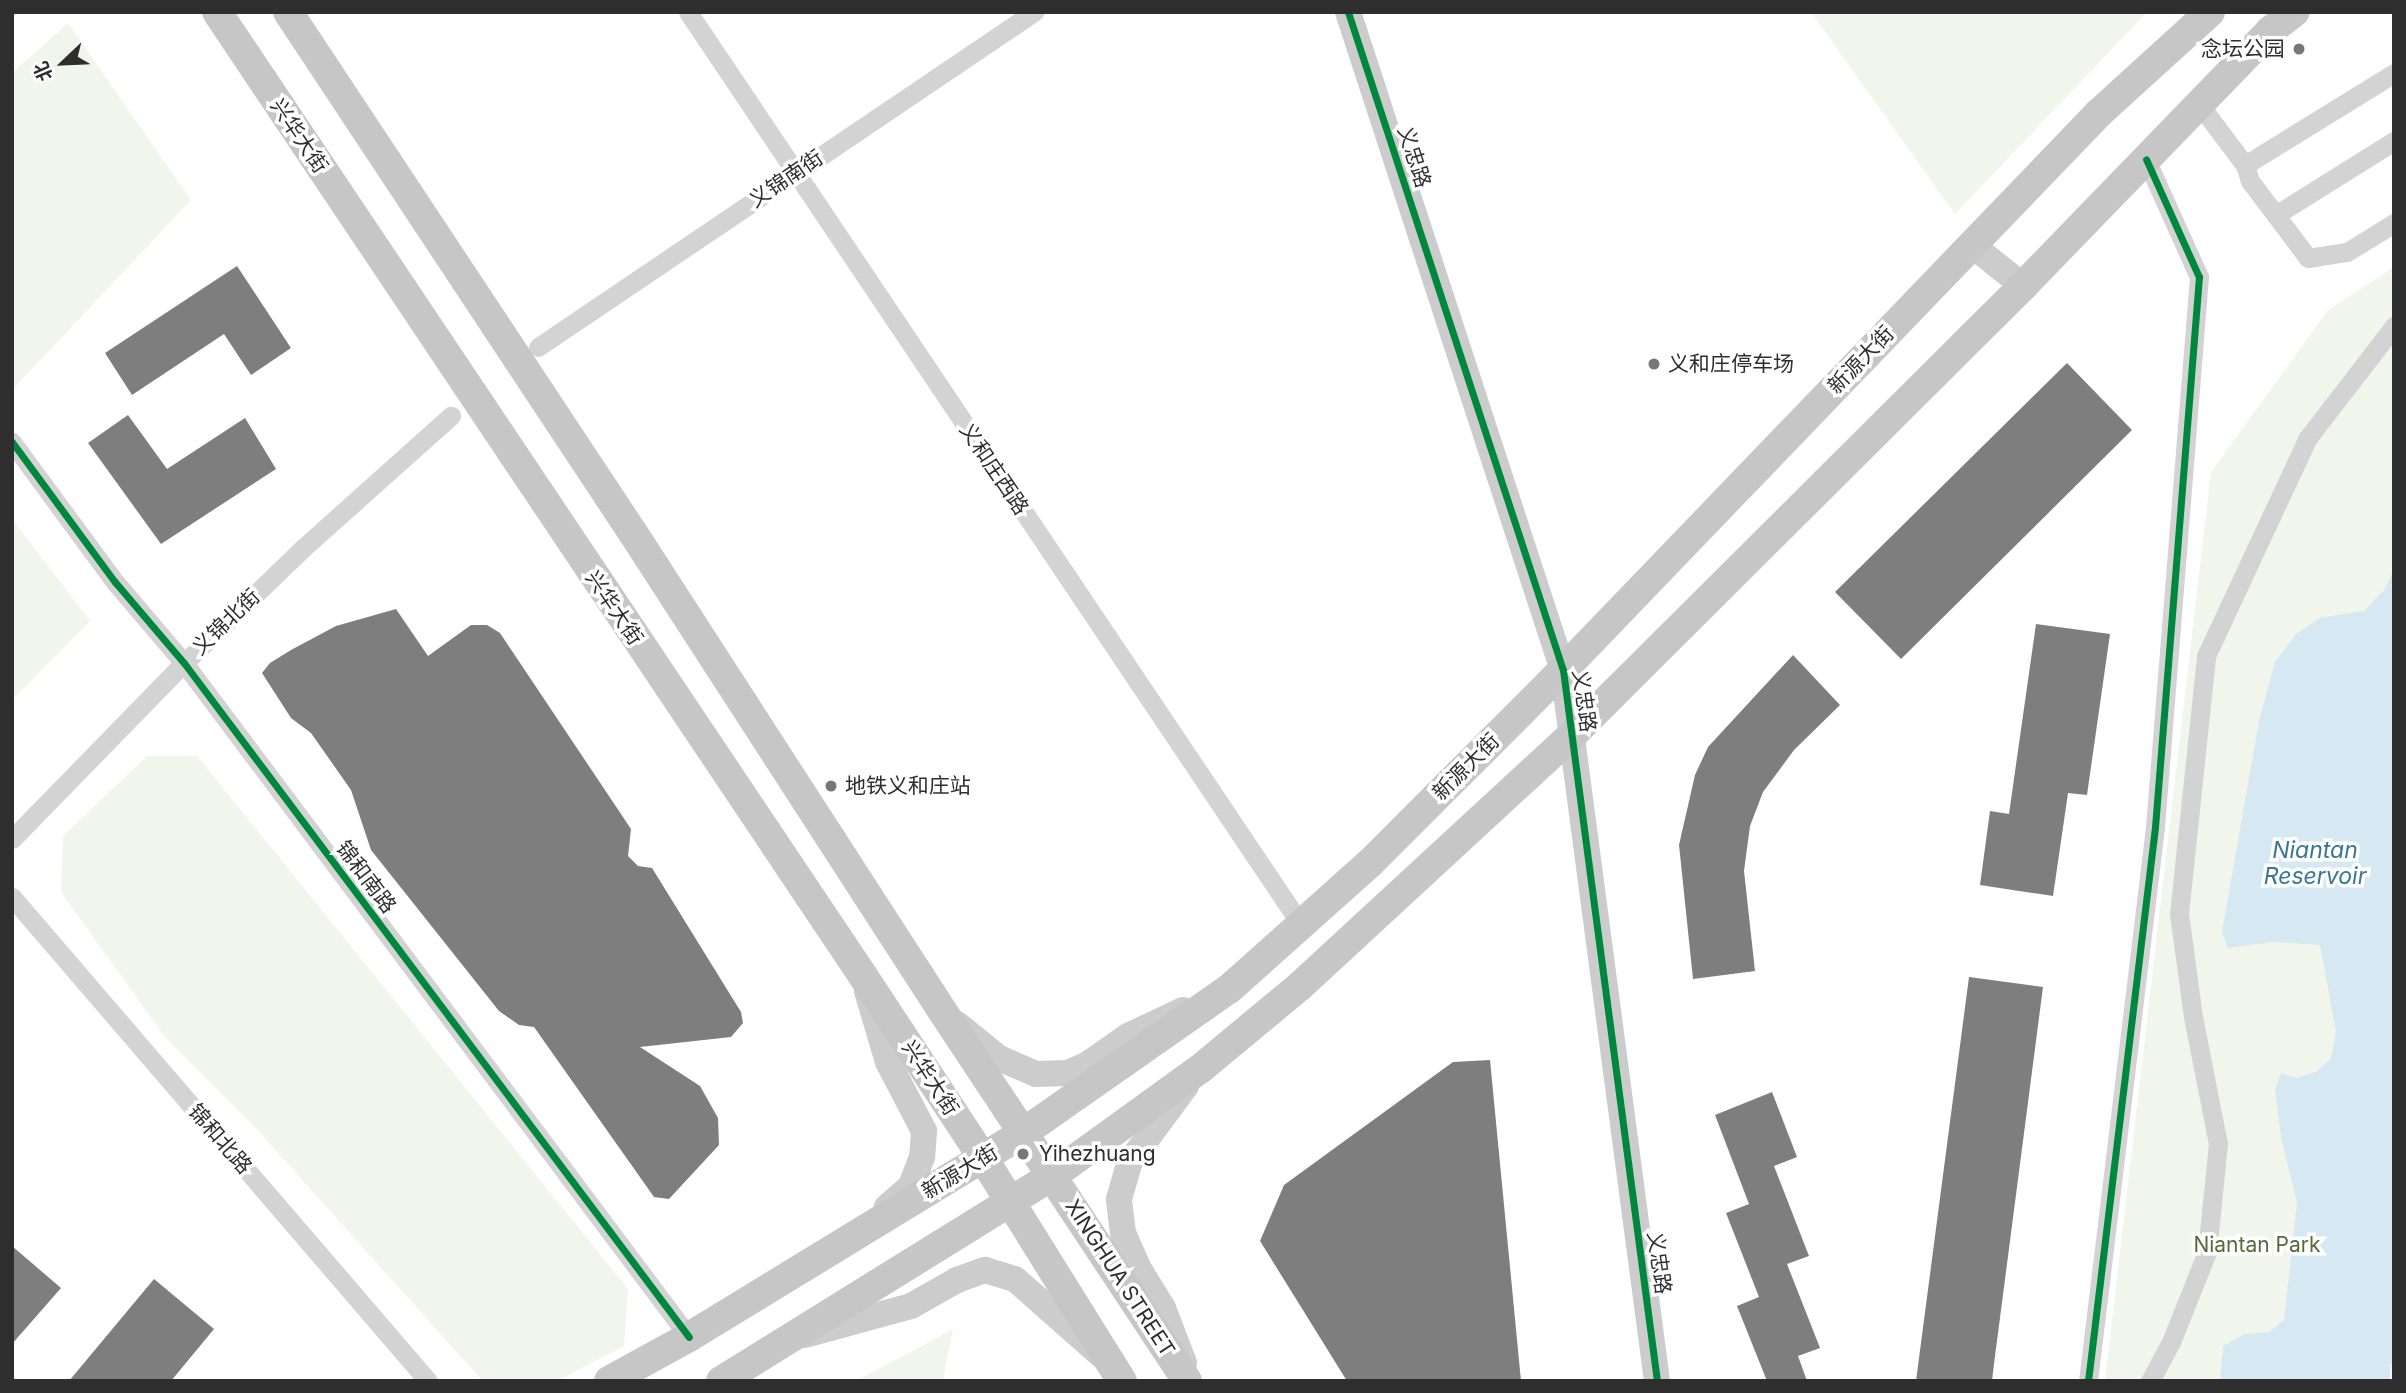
<!DOCTYPE html>
<html>
<head>
<meta charset="utf-8">
<style>
	body { margin:0 }
	#map { position:relative; width:2406px; height:1393px; overflow:hidden; background:#fff; font-family:Inter,"Noto Sans SC",sans-serif }
	div>[style] { position:absolute }
	.green>* { inset:0; background:#f1f5eb }
	.water>* { inset:0; background:#d6e9f2 }
	.building>* { inset:0; background:#7e7e7e }
	.street>* { height:19px; margin:-9.5px; padding:0 9.5px; transform-origin:9.5px; border-radius:9.5px; background:#d3d3d3 }
	.secondary>* { height:26px; margin:-13px; padding:0 13px; transform-origin:13px; border-radius:13px; background:#ccc }
	.primary>* { height:30px; margin:-15px; padding:0 15px; transform-origin:15px; border-radius:15px; background:#c6c6c6 }
	.cycleway>* { height:7px; margin:-3.5px; padding:0 3.5px; transform-origin:3.5px; border-radius:3.5px; background:#00873e }
	.dots>* { width:19px; height:19px; translate:-50% -50%; box-sizing:border-box; border:4px solid #fff; border-radius:50% }
	span { translate:-50% -50%; white-space:nowrap; text-align:center; line-height:1.15; -webkit-text-stroke:7px #fff; paint-order:stroke }
	.poi-label { font-size:21px; color:#2e2e2e }
	.right { translate:-100% -50%; text-align:right }
	.left { translate:0 -50%; text-align:left }
	.street-label { font-size:21px; color:#2e2e2e }
	.park-label { font-size:21px; color:#546c38 }
	.water-label { font-size:23px; color:#377694; font-style:italic }
	.frame { position:absolute; inset:0; border:14px solid #2e2e2e; pointer-events:none }
	.north { position:absolute; left:28px; top:28px; width:70px; height:70px; -webkit-text-stroke:5px #fff; paint-order:stroke; rotate:247deg; font-size:19px; font-weight:700; line-height:28px; text-align:center; color:#2e2e2e }
	.north::after { content:''; display:block; margin:auto; width:24px; height:32px; background:#2e2e2e; clip-path:polygon(50% 0,100% 100%,50% 72%,0 100%) }
</style>
</head>
<body>
<div id="map">
	<div class="green">
		<div style="clip-path:polygon(1811px 12px,2147px 12px,1955px 214px)"></div>
		<div style="clip-path:polygon(68px 23px,191px 200px,12px 390px,12px 73px)"></div>
		<div style="clip-path:polygon(2394px 267px,2394px 1381px,2105px 1381px,2211px 472px,2328px 310px)"></div>
		<div style="clip-path:polygon(12px 519px,90px 621px,12px 700px)"></div>
		<div style="clip-path:polygon(147px 756px,197px 756px,628px 1289px,624px 1346px,557px 1381px,481px 1379px,254px 1126px,165px 1037px,61px 892px,63px 836px)"></div>
		<div style="clip-path:polygon(953px 1329px,943px 1381px,855px 1381px,911px 1352px)"></div>
	</div>
	<div class="water">
		<div style="clip-path:polygon(2394px 570px,2394px 1363px,2390px 1365px,2390px 1381px,2220px 1381px,2223px 1346px,2245px 1334px,2269px 1332px,2284px 1320px,2297px 1203px,2281px 1138px,2275px 1089px,2281px 1073px,2296px 1078px,2316px 1072px,2331px 1058px,2336px 1032px,2320px 945px,2273px 942px,2228px 948px,2222px 932px,2259px 721px,2275px 662px,2296px 634px,2320px 618px,2364px 611px,2384px 590px)"></div>
	</div>
	<div class="building">
		<div style="clip-path:polygon(237px 266px,291px 348px,251px 375px,224px 334px,132px 395px,105px 353px)"></div>
		<div style="clip-path:polygon(2067px 363px,2132px 430px,1901px 659px,1835px 592px)"></div>
		<div style="clip-path:polygon(128px 415px,167px 469px,245px 418px,276px 469px,161px 544px,88px 443px)"></div>
		<div style="clip-path:polygon(396px 609px,428px 656px,471px 625px,487px 625px,500px 633px,631px 829px,628px 856px,638px 866px,652px 868px,741px 1012px,743px 1023px,731px 1037px,640px 1047px,700px 1086px,718px 1118px,719px 1145px,669px 1199px,654px 1197px,534px 1027px,519px 1025px,499px 1011px,371px 850px,351px 790px,311px 733px,291px 718px,262px 673px,270px 663px,291px 650px,336px 626px)"></div>
		<div style="clip-path:polygon(2036px 624px,2110px 634px,2087px 795px,2068px 793px,2053px 896px,1980px 885px,1990px 811px,2009px 814px)"></div>
		<div style="clip-path:polygon(1793px 655px,1840px 705px,1794px 750px,1763px 792px,1750px 826px,1744px 871px,1755px 971px,1693px 979px,1679px 845px,1695px 775px,1708px 747px)"></div>
		<div style="clip-path:polygon(1969px 977px,2043px 987px,1994px 1364px,1992px 1381px,1916px 1381px)"></div>
		<div style="clip-path:polygon(1490px 1060px,1521px 1381px,1347px 1381px,1260px 1241px,1284px 1185px,1453px 1062px)"></div>
		<div style="clip-path:polygon(1772px 1092px,1797px 1157px,1774px 1166px,1809px 1256px,1787px 1264px,1820px 1348px,1798px 1356px,1807px 1381px,1767px 1381px,1737px 1306px,1759px 1297px,1726px 1213px,1749px 1204px,1715px 1115px)"></div>
		<div style="clip-path:polygon(12px 1246px,61px 1288px,12px 1344px)"></div>
		<div style="clip-path:polygon(154px 1279px,214px 1329px,171px 1381px,69px 1381px)"></div>
	</div>
	<div class="street">
		<div style="left:688px;top:12px;width:1101px;rotate:56.11deg"></div>
		<div style="left:2199px;top:104px;width:76px;rotate:53deg"></div>
		<div style="left:2245px;top:165px;width:17px;rotate:73deg"></div>
		<div style="left:2250px;top:181px;width:96px;rotate:53deg"></div>
		<div style="left:2308px;top:258px;width:39px;rotate:-9deg"></div>
		<div style="left:2347px;top:252px;width:55px;rotate:-31.7deg"></div>
		<div style="left:2245px;top:165px;width:175px;rotate:-31.7deg"></div>
		<div style="left:2277px;top:214px;width:138px;rotate:-32deg"></div>
		<div style="left:538px;top:347px;width:599px;rotate:-34.04deg"></div>
		<div style="left:12px;top:442px;width:174px;rotate:53.7deg"></div>
		<div style="left:115px;top:582px;width:106px;rotate:49.6deg"></div>
		<div style="left:184px;top:663px;width:842px;rotate:53.16deg"></div>
		<div style="left:12px;top:839px;width:246px;rotate:-45.7deg"></div>
		<div style="left:184px;top:663px;width:164px;rotate:-44deg"></div>
		<div style="left:302px;top:549px;width:200px;rotate:-41.8deg"></div>
		<div style="left:12px;top:897px;width:638px;rotate:49.32deg"></div>
		<div style="left:2088px;top:1381px;width:558px;rotate:-83.1deg"></div>
		<div style="left:2155px;top:827px;width:552px;rotate:-85.43deg"></div>
		<div style="left:2199px;top:277px;width:129px;rotate:-114.2deg"></div>
		<div style="left:2150px;top:1381px;width:44px;rotate:-61.7deg"></div>
		<div style="left:2171px;top:1342px;width:97px;rotate:-68.2deg"></div>
		<div style="left:2207px;top:1252px;width:109px;rotate:-84.2deg"></div>
		<div style="left:2218px;top:1144px;width:129px;rotate:-101.1deg"></div>
		<div style="left:2193px;top:1017px;width:104px;rotate:-97.7deg"></div>
		<div style="left:2179px;top:914px;width:259px;rotate:-84deg"></div>
		<div style="left:2206px;top:656px;width:239px;rotate:-65deg"></div>
		<div style="left:2307px;top:439px;width:143px;rotate:-52.4deg"></div>
	</div>
	<div class="secondary">
		<div style="left:1348px;top:12px;width:692px;rotate:71.91deg"></div>
		<div style="left:1563px;top:670px;width:717px;rotate:82.47deg"></div>
		<div style="left:1972px;top:245px;width:65px;rotate:38.8deg"></div>
		<div style="left:867px;top:991px;width:74px;rotate:73.5deg"></div>
		<div style="left:888px;top:1062px;width:78px;rotate:62.4deg"></div>
		<div style="left:924px;top:1131px;width:26px;rotate:94deg"></div>
		<div style="left:922px;top:1157px;width:31px;rotate:111deg"></div>
		<div style="left:911px;top:1186px;width:32px;rotate:139deg"></div>
		<div style="left:957px;top:1024px;width:54px;rotate:39deg"></div>
		<div style="left:999px;top:1058px;width:40px;rotate:23.4deg"></div>
		<div style="left:1036px;top:1074px;width:32px;rotate:-2deg"></div>
		<div style="left:1068px;top:1073px;width:22px;rotate:-24deg"></div>
		<div style="left:1088px;top:1064px;width:49px;rotate:-35deg"></div>
		<div style="left:1128px;top:1036px;width:61px;rotate:-25.3deg"></div>
		<div style="left:805px;top:1335px;width:110px;rotate:-15.3deg"></div>
		<div style="left:911px;top:1306px;width:53px;rotate:-29.5deg"></div>
		<div style="left:957px;top:1280px;width:30px;rotate:-20deg"></div>
		<div style="left:985px;top:1270px;width:31px;rotate:17deg"></div>
		<div style="left:1015px;top:1279px;width:116px;rotate:41.5deg"></div>
		<div style="left:1184px;top:1363px;width:59px;rotate:-110.9deg"></div>
		<div style="left:1163px;top:1308px;width:46px;rotate:-121.6deg"></div>
		<div style="left:1139px;top:1269px;width:39px;rotate:-114deg"></div>
		<div style="left:1123px;top:1233px;width:34px;rotate:-97deg"></div>
		<div style="left:1119px;top:1199px;width:37px;rotate:-74deg"></div>
		<div style="left:1129px;top:1163px;width:96px;rotate:-53.5deg"></div>
	</div>
	<div class="primary">
		<div style="left:217px;top:12px;width:1160px;rotate:56.17deg"></div>
		<div style="left:863px;top:976px;width:218px;rotate:56.6deg"></div>
		<div style="left:983px;top:1158px;width:263px;rotate:58.1deg"></div>
		<div style="left:288px;top:12px;width:625px;rotate:56.49deg"></div>
		<div style="left:633px;top:533px;width:571px;rotate:57.09deg"></div>
		<div style="left:943px;top:1012px;width:442px;rotate:56.5deg"></div>
		<div style="left:609px;top:1381px;width:91px;rotate:-28.8deg"></div>
		<div style="left:689px;top:1337px;width:391px;rotate:-31.4deg"></div>
		<div style="left:1023px;top:1133px;width:251px;rotate:-35deg"></div>
		<div style="left:1229px;top:989px;width:189px;rotate:-41.8deg"></div>
		<div style="left:1370px;top:863px;width:273px;rotate:-45deg"></div>
		<div style="left:1563px;top:670px;width:773px;rotate:-46.1deg"></div>
		<div style="left:2099px;top:113px;width:150px;rotate:-42.3deg"></div>
		<div style="left:721px;top:1381px;width:389px;rotate:-31.8deg"></div>
		<div style="left:1052px;top:1176px;width:183px;rotate:-35.9deg"></div>
		<div style="left:1200px;top:1069px;width:130px;rotate:-39.7deg"></div>
		<div style="left:1300px;top:986px;width:369px;rotate:-42.7deg"></div>
		<div style="left:1571px;top:736px;width:638px;rotate:-44.87deg"></div>
		<div style="left:2023px;top:286px;width:355px;rotate:-45.9deg"></div>
		<div style="left:2270px;top:31px;width:31px;rotate:-38deg"></div>
	</div>
	<div class="cycleway">
		<div style="left:1348px;top:12px;width:692px;rotate:71.91deg"></div>
		<div style="left:1563px;top:670px;width:717px;rotate:82.47deg"></div>
		<div style="left:12px;top:442px;width:174px;rotate:53.7deg"></div>
		<div style="left:115px;top:582px;width:106px;rotate:49.6deg"></div>
		<div style="left:184px;top:663px;width:842px;rotate:53.16deg"></div>
		<div style="left:2088px;top:1381px;width:558px;rotate:-83.1deg"></div>
		<div style="left:2155px;top:827px;width:552px;rotate:-85.43deg"></div>
		<div style="left:2199px;top:277px;width:129px;rotate:-114.2deg"></div>
	</div>
	<div class="dots">
		<div style="left:2299px;top:49px;background:#777"></div>
		<div style="left:1654px;top:364px;background:#777"></div>
		<div style="left:831px;top:786px;background:#777"></div>
		<div style="left:1023px;top:1154px;background:#777"></div>
	</div>
	<div class="poi-label">
		<span class="right" style="left:2285px;top:49px">念坛公园</span>
		<span class="left" style="left:1668px;top:364px">义和庄停车场</span>
		<span class="left" style="left:845px;top:786px">地铁义和庄站</span>
		<span class="left" style="left:1039px;top:1154px">Yihezhuang</span>
	</div>
	<div class="street-label">
		<span style="left:299px;top:136px;rotate:56deg">兴华大街</span>
		<span style="left:1414px;top:157px;rotate:72deg">义忠路</span>
		<span style="left:786px;top:179px;rotate:-34deg">义锦南街</span>
		<span style="left:1861px;top:360px;rotate:-46deg">新源大街</span>
		<span style="left:994px;top:469px;rotate:56deg">义和庄西路</span>
		<span style="left:614px;top:608px;rotate:56deg">兴华大街</span>
		<span style="left:226px;top:622px;rotate:-44deg">义锦北街</span>
		<span style="left:1584px;top:701px;rotate:82deg">义忠路</span>
		<span style="left:1466px;top:767px;rotate:-45deg">新源大街</span>
		<span style="left:366px;top:877px;rotate:53deg">锦和南路</span>
		<span style="left:930px;top:1078px;rotate:57deg">兴华大街</span>
		<span style="left:220px;top:1139px;rotate:49deg">锦和北路</span>
		<span style="left:960px;top:1172px;rotate:-31deg">新源大街</span>
		<span style="left:1659px;top:1263px;rotate:82deg">义忠路</span>
		<span style="left:1120px;top:1278px;rotate:57deg">XINGHUA STREET</span>
	</div>
	<div class="park-label">
		<span style="left:2257px;top:1245px">Niantan Park</span>
	</div>
	<div class="water-label">
		<span style="left:2315px;top:863px">Niantan<br>Reservoir</span>
	</div>
	<div class="frame"></div>
	<div class="north">北</div>
</div>
</body>
</html>
